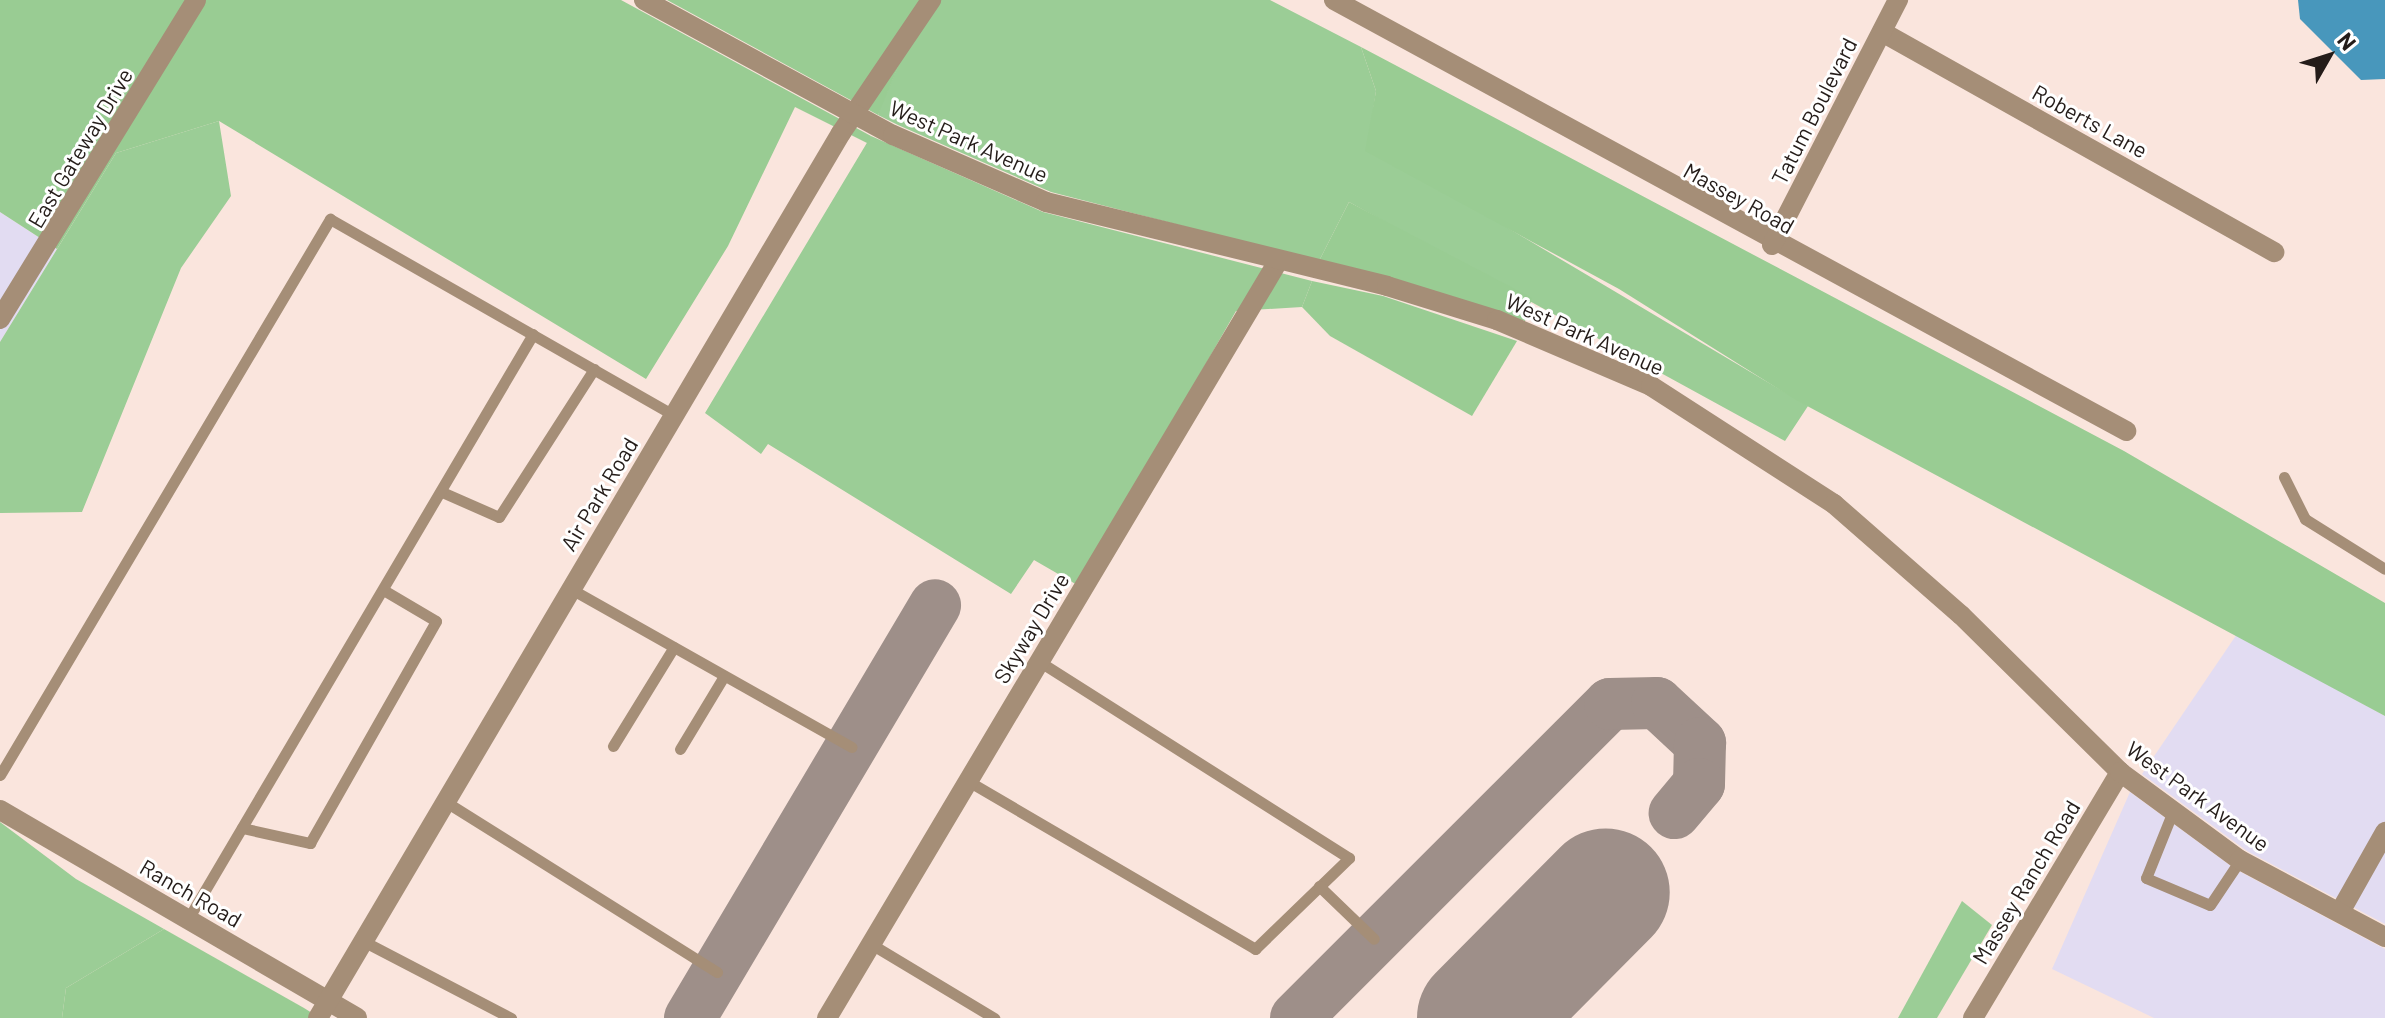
<!DOCTYPE html>
<html>
<head>
<meta charset="utf-8">
<style>
	body { margin:0 }
	#map { position:relative; width:2385px; height:1018px; overflow:hidden; background:#fae5dd; font-family:Barlow,sans-serif }
	div>[style] { position:absolute }
	.commercial>* { inset:0; background:#e2dcf2 }
	.green>* { inset:0; background:#9bcd96 }
	.forest>* { inset:0; background:#99cc93 }
	.water>* { inset:0; background:#4897bc }
	.taxiway>* { height:52px; margin:-26px; padding:0 26px; transform-origin:26px; border-radius:26px; background:#9e8f89 }
	.runway>* { height:128px; margin:-64px; padding:0 64px; transform-origin:64px; border-radius:64px; background:#9e8f89 }
	.service>* { height:11px; margin:-5.5px; padding:0 5.5px; transform-origin:5.5px; border-radius:5.5px; background:#a58e77 }
	.minor>* { height:20px; margin:-10px; padding:0 10px; transform-origin:10px; border-radius:10px; background:#a58e77 }
	.tertiary>* { height:20px; margin:-10px; padding:0 10px; transform-origin:10px; border-radius:10px; background:#a58e77 }
	span { translate:-50% -50%; white-space:nowrap; text-align:center; line-height:1.15; -webkit-text-stroke:6px #fff; paint-order:stroke }
	.street-label { font-size:22px; color:#241c19 }
	.north { position:absolute; left:2289px; top:16px; width:80px; height:80px; -webkit-text-stroke:6px #fff; paint-order:stroke; rotate:51deg; font-size:22px; font-weight:700; line-height:32px; text-align:center; color:#241c19 }
	.north::after { content:''; display:block; margin:auto; width:28px; height:36px; background:#241c19; clip-path:polygon(50% 0,100% 100%,50% 72%,0 100%) }
</style>
</head>
<body>
<div id="map">
	<div class="commercial">
		<div style="clip-path:polygon(0 212px,57px 249px,0 342px)"></div>
		<div style="clip-path:polygon(2237px 634px,2385px 716px,2385px 924px,2247px 851px,2142px 774px)"></div>
		<div style="clip-path:polygon(2130px 792px,2235px 869px,2385px 949px,2385px 1018px,2154px 1018px,2052px 969px)"></div>
	</div>
	<div class="green">
		<div style="clip-path:polygon(941px 0,1270px 0,1361px 47px,1376px 91px,1368px 145px,1808px 406px,1785px 441px,1349px 202px,1319px 261px,1051px 192px,898px 125px,878px 115px,880px 108px,908px 43px)"></div>
		<div style="clip-path:polygon(219px 121px,231px 196px,181px 268px,82px 512px,0 513px,0 342px,116px 153px)"></div>
		<div style="clip-path:polygon(871px 136px,1043px 212px,1312px 281px,1302px 307px,1236px 311px,1079px 586px,1034px 560px,1011px 594px,768px 444px,761px 454px,705px 413px)"></div>
		<div style="clip-path:polygon(0 822px,76px 879px,164px 929px,66px 988px,62px 1018px,0 1018px)"></div>
		<div style="clip-path:polygon(1962px 901px,1992px 925px,1937px 1018px,1898px 1018px)"></div>
	</div>
	<div class="forest">
		<div style="clip-path:polygon(0 0,621px 0,871px 136px,869px 144px,795px 107px,728px 246px,646px 379px,219px 121px,116px 153px,57px 249px,0 212px)"></div>
		<div style="clip-path:polygon(667px 0,941px 0,908px 43px,878px 115px)"></div>
		<div style="clip-path:polygon(1361px 47px,2124px 451px,2385px 603px,2385px 716px,1796px 400px,1619px 289px,1365px 151px,1376px 91px)"></div>
		<div style="clip-path:polygon(1349px 202px,1532px 298px,1525px 321px,1319px 261px)"></div>
		<div style="clip-path:polygon(1312px 281px,1383px 296px,1517px 341px,1472px 416px,1330px 336px,1302px 307px)"></div>
		<div style="clip-path:polygon(164px 929px,304px 1008px,320px 1018px,62px 1018px,66px 988px)"></div>
	</div>
	<div class="water">
		<div style="clip-path:polygon(2298px 0,2385px 0,2385px 79px,2361px 80px,2300px 19px)"></div>
	</div>
	<div class="taxiway">
		<div style="left:690px;top:1018px;width:480px;rotate:-59.3deg"></div>
		<div style="left:1296px;top:1018px;width:444px;rotate:-45deg"></div>
		<div style="left:1610px;top:704px;width:47px;rotate:-1.2deg"></div>
		<div style="left:1657px;top:703px;width:59px;rotate:42.9deg"></div>
		<div style="left:1700px;top:743px;width:41px;rotate:91.4deg"></div>
		<div style="left:1699px;top:784px;width:38px;rotate:130deg"></div>
	</div>
	<div class="runway">
		<div style="left:1481px;top:1018px;width:177px;rotate:-45.2deg"></div>
	</div>
	<div class="service">
		<div style="left:2284px;top:477px;width:47px;rotate:63.4deg"></div>
		<div style="left:2305px;top:519px;width:94px;rotate:32deg"></div>
		<div style="left:442px;top:492px;width:62px;rotate:23.7deg"></div>
		<div style="left:499px;top:517px;width:176px;rotate:-57.3deg"></div>
		<div style="left:571px;top:589px;width:322px;rotate:29.4deg"></div>
		<div style="left:613px;top:746px;width:116px;rotate:-58.4deg"></div>
		<div style="left:680px;top:749px;width:85px;rotate:-58.9deg"></div>
		<div style="left:0;top:775px;width:647px;rotate:-59.31deg"></div>
		<div style="left:330px;top:219px;width:396px;rotate:29.7deg"></div>
		<div style="left:968px;top:781px;width:333px;rotate:30.3deg"></div>
		<div style="left:1255px;top:949px;width:131px;rotate:-44.1deg"></div>
		<div style="left:1349px;top:858px;width:367px;rotate:-147.6deg"></div>
		<div style="left:446px;top:802px;width:320px;rotate:32.1deg"></div>
		<div style="left:2173px;top:811px;width:72px;rotate:111.9deg"></div>
		<div style="left:2146px;top:878px;width:69px;rotate:22.9deg"></div>
		<div style="left:2210px;top:905px;width:54px;rotate:-56.3deg"></div>
		<div style="left:242px;top:828px;width:70px;rotate:12.4deg"></div>
		<div style="left:310px;top:843px;width:255px;rotate:-60.4deg"></div>
		<div style="left:436px;top:621px;width:59px;rotate:-149.5deg"></div>
		<div style="left:1319px;top:886px;width:76px;rotate:43.9deg"></div>
		<div style="left:188px;top:919px;width:679px;rotate:-59.47deg"></div>
		<div style="left:363px;top:941px;width:167px;rotate:27.5deg"></div>
		<div style="left:871px;top:944px;width:144px;rotate:31deg"></div>
	</div>
	<div class="minor">
		<div style="left:1334px;top:0;width:902px;rotate:28.55deg"></div>
		<div style="left:1882px;top:32px;width:450px;rotate:29.3deg"></div>
		<div style="left:1772px;top:245px;width:276px;rotate:-62.8deg"></div>
		<div style="left:0;top:319px;width:374px;rotate:-58.4deg"></div>
		<div style="left:0;top:810px;width:413px;rotate:30.2deg"></div>
		<div style="left:2340px;top:912px;width:92px;rotate:-60.6deg"></div>
		<div style="left:318px;top:1018px;width:1028px;rotate:-59.42deg"></div>
		<div style="left:841px;top:133px;width:161px;rotate:-55.9deg"></div>
		<div style="left:827px;top:1018px;width:879px;rotate:-59.2deg"></div>
		<div style="left:1973px;top:1018px;width:287px;rotate:-59.1deg"></div>
	</div>
	<div class="tertiary">
		<div style="left:644px;top:0;width:283px;rotate:28.5deg"></div>
		<div style="left:893px;top:135px;width:167px;rotate:23.6deg"></div>
		<div style="left:1046px;top:202px;width:351px;rotate:13.8deg"></div>
		<div style="left:1387px;top:286px;width:115px;rotate:17.2deg"></div>
		<div style="left:1497px;top:320px;width:168px;rotate:23.2deg"></div>
		<div style="left:1651px;top:386px;width:218px;rotate:32.8deg"></div>
		<div style="left:1834px;top:504px;width:169px;rotate:41.2deg"></div>
		<div style="left:1961px;top:615px;width:223px;rotate:44.6deg"></div>
		<div style="left:2120px;top:772px;width:149px;rotate:36.3deg"></div>
		<div style="left:2240px;top:860px;width:164px;rotate:28deg"></div>
	</div>
	<div class="street-label">
		<span style="left:1814px;top:111px;rotate:-63deg">Tatum Boulevard</span>
		<span style="left:2090px;top:121px;rotate:29deg">Roberts Lane</span>
		<span style="left:969px;top:141px;rotate:24deg">West Park Avenue</span>
		<span style="left:80px;top:148px;rotate:-59deg">East Gateway Drive</span>
		<span style="left:1739px;top:198px;rotate:29deg">Massey Road</span>
		<span style="left:1585px;top:334px;rotate:24deg">West Park Avenue</span>
		<span style="left:599px;top:494px;rotate:-59deg">Air Park Road</span>
		<span style="left:1031px;top:628px;rotate:-59deg">Skyway Drive</span>
		<span style="left:2198px;top:796px;rotate:36deg">West Park Avenue</span>
		<span style="left:2026px;top:882px;rotate:-59deg">Massey Ranch Road</span>
		<span style="left:191px;top:893px;rotate:30deg">Ranch Road</span>
	</div>
	<div class="north">N</div>
</div>
</body>
</html>
